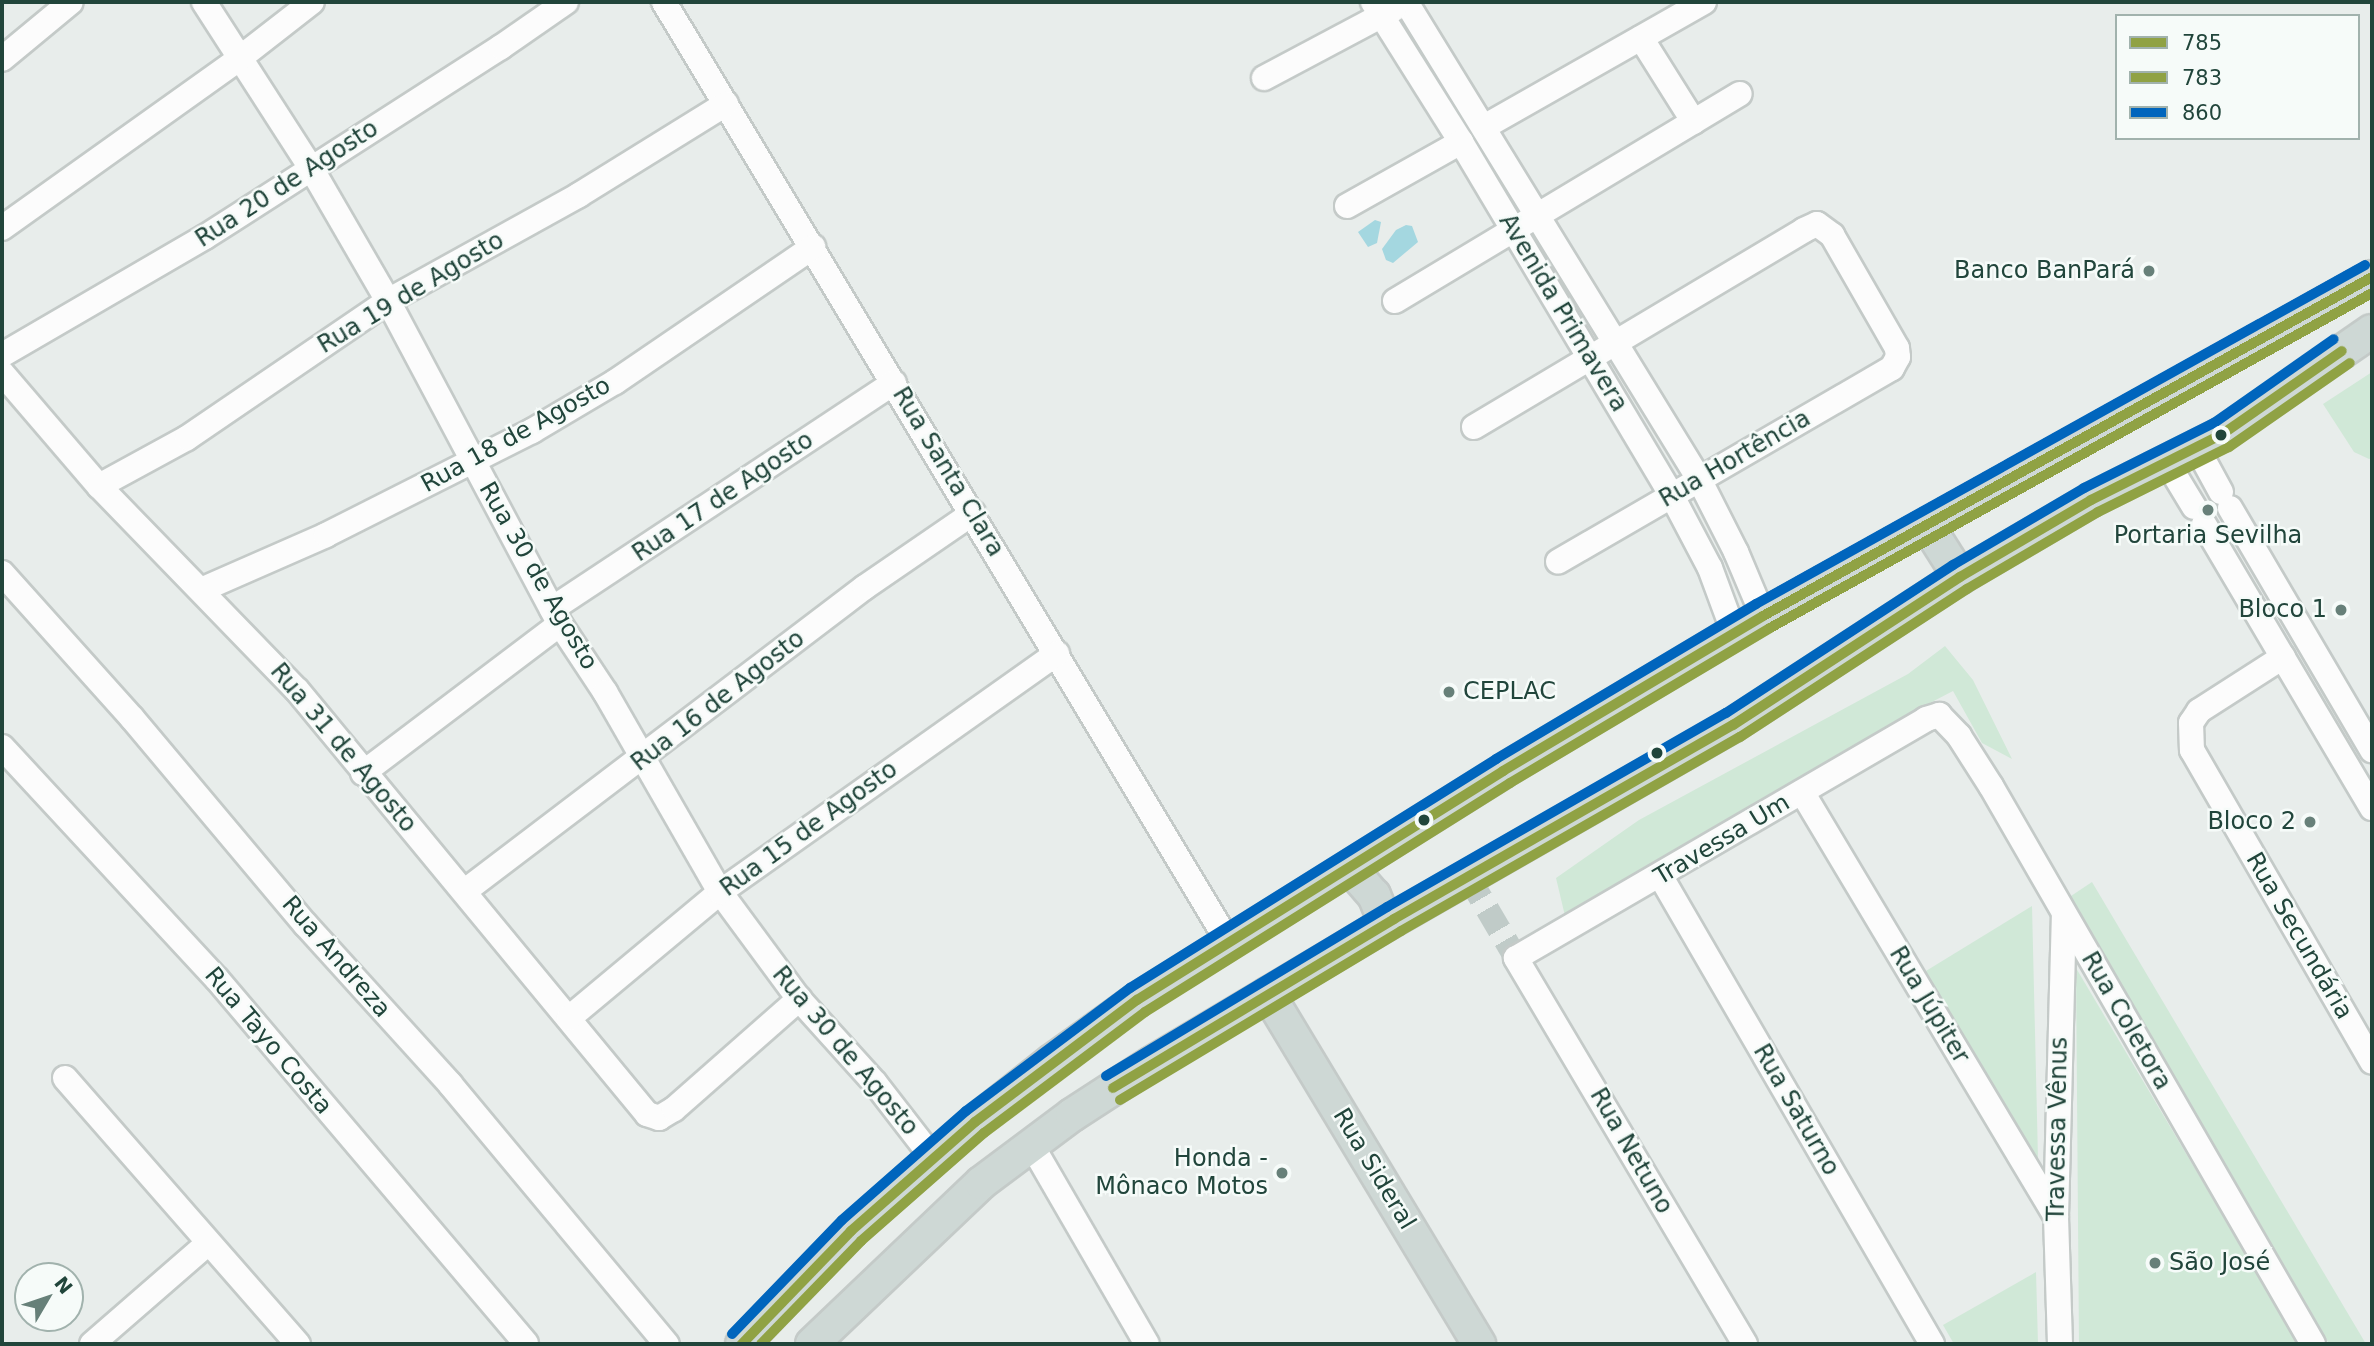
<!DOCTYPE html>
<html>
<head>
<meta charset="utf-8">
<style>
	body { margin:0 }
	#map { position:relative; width:2374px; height:1346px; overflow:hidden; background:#e8edeb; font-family:"DejaVu Sans",sans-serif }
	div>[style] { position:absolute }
	.green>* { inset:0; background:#d0e8d7 }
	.water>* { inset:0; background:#a4d7e0 }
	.minor-tunnel>* { height:24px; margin-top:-12px; transform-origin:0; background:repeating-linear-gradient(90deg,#c0cbc8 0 24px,transparent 0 36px) }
	.roads { filter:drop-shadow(2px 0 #c4cac8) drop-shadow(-2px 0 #c4cac8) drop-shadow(0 2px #c4cac8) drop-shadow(0 -2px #c4cac8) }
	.minor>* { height:24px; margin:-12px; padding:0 12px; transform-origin:12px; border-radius:12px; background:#fcfcfc }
	.major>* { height:32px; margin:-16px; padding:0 16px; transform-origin:16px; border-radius:16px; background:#ced8d5 }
	.bus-1>* { height:10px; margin:-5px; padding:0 5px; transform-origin:5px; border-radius:5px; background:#90a244 }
	.bus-2>* { height:10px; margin:-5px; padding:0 5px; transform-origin:5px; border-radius:5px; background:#90a244 }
	.bus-3>* { height:10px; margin:-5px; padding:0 5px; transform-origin:5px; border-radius:5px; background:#0065bd }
	.dots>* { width:19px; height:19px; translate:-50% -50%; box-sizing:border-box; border:4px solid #f6fbf9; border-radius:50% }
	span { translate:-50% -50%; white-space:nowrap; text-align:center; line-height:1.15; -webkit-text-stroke:5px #f6fbf9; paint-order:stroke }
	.street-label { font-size:24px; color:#21453b }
	.poi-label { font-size:24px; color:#21453b }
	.right { translate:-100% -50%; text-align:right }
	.left { translate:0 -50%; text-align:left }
	.frame { position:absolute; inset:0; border:4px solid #21453b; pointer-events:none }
	.legend { position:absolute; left:2115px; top:14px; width:245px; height:126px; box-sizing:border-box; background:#f6fbf9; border:2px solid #a1b2ad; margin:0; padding:9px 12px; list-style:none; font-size:21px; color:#21453b }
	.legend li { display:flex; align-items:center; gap:14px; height:35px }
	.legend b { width:35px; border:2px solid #a1b2ad }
	.north { position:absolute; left:14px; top:1262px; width:70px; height:70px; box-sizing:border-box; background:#f6fbf9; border:2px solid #a1b2ad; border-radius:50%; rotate:51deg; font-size:19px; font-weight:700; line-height:28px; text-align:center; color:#21453b }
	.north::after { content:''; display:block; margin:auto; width:24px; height:32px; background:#678079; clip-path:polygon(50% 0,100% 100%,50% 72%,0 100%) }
</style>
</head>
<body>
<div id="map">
	<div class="green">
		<div style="clip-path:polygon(2372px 372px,2372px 458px,2369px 459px,2354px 452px,2323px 404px)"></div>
		<div style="clip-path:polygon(1945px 646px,1973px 680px,2012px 759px,1982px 743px,1953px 691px,1905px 716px,1840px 758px,1565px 916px,1556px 878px,1639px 820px,1908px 674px)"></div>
		<div style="clip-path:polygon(2092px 882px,2366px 1344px,2329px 1344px,2068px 898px)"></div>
		<div style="clip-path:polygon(2032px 906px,2038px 1159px,1921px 974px)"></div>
		<div style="clip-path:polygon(2076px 968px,2299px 1344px,2079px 1344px)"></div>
		<div style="clip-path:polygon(2036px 1272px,2038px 1344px,1954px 1344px,1943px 1325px)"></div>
	</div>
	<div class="water">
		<div style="clip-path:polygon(1375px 220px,1381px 222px,1377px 243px,1368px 247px,1358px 232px)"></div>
		<div style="clip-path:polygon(1406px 225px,1412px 226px,1418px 242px,1393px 263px,1386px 260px,1382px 249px,1396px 230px)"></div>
	</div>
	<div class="minor-tunnel">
		<div style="left:1469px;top:878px;width:93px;rotate:59.6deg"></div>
	</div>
	<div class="roads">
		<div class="minor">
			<div style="left:204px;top:2px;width:197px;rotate:57.2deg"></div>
			<div style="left:311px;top:168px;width:154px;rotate:59.9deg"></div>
			<div style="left:388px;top:301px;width:366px;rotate:62deg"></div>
			<div style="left:560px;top:624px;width:82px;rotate:56.5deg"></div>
			<div style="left:605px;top:692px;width:231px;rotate:60.1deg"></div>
			<div style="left:720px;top:892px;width:133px;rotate:53.6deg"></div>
			<div style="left:799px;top:999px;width:113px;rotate:47.9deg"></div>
			<div style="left:875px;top:1083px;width:95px;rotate:52.3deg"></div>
			<div style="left:664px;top:2px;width:1098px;rotate:59.02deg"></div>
			<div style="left:1373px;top:2px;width:165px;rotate:57.8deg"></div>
			<div style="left:1461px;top:142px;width:412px;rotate:59.2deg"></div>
			<div style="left:1672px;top:496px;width:81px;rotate:62.2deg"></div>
			<div style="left:1710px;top:568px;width:69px;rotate:69.7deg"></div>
			<div style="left:1406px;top:2px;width:560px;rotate:58.44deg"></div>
			<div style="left:1699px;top:479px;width:82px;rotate:63.1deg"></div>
			<div style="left:1736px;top:552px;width:69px;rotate:67.1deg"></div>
			<div style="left:1641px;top:38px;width:99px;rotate:57.8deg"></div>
			<div style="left:2px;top:59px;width:89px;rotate:-39.6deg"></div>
			<div style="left:1264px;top:78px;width:147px;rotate:-28deg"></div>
			<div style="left:1484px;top:127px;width:253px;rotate:-29.6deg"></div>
			<div style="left:1347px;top:206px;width:131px;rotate:-29.3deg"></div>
			<div style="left:2px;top:228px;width:292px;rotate:-35.5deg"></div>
			<div style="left:240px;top:58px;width:91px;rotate:-37.9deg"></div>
			<div style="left:1395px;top:301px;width:402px;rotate:-31deg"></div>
			<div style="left:2px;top:355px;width:235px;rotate:-30.2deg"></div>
			<div style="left:205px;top:237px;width:352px;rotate:-32.7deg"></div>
			<div style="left:501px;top:47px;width:79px;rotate:-34.7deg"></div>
			<div style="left:2px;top:373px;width:149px;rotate:49.4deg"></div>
			<div style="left:99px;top:486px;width:284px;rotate:45.9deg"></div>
			<div style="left:297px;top:690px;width:550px;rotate:50.46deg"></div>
			<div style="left:647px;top:1114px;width:13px;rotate:18deg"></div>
			<div style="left:659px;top:1118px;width:17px;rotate:-31deg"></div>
			<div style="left:674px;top:1109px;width:167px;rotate:-41.3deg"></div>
			<div style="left:1474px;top:427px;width:384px;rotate:-30.8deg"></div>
			<div style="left:1804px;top:230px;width:14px;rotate:-25deg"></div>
			<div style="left:1817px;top:224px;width:19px;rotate:36deg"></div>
			<div style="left:1832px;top:235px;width:130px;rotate:60.1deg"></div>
			<div style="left:1897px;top:348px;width:9px;rotate:84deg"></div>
			<div style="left:1898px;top:357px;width:13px;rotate:119deg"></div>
			<div style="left:1892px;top:368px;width:386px;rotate:149.9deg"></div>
			<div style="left:2197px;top:448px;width:50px;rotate:61.4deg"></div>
			<div style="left:2168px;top:464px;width:50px;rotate:58.8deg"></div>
			<div style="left:99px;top:486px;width:100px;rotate:-28.6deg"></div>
			<div style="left:187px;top:438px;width:243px;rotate:-34.3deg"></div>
			<div style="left:388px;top:301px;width:218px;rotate:-29deg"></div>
			<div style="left:579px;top:195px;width:173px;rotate:-31.8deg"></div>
			<div style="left:2230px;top:508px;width:281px;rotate:59.6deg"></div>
			<div style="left:2204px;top:524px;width:330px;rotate:59.4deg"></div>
			<div style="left:2px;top:573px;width:195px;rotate:48.1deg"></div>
			<div style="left:132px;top:718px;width:270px;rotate:50deg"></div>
			<div style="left:306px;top:925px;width:215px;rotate:47.8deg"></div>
			<div style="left:450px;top:1084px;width:339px;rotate:50.2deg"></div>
			<div style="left:201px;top:590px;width:137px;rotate:-23.7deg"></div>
			<div style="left:326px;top:535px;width:231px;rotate:-26.8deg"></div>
			<div style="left:532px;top:431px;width:96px;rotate:-30.6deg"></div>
			<div style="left:615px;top:382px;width:240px;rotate:-34.3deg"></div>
			<div style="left:552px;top:609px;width:410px;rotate:-33.5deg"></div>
			<div style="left:2283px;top:657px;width:100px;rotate:147.3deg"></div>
			<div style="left:2199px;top:711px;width:14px;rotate:124deg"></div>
			<div style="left:2191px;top:723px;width:27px;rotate:88deg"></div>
			<div style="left:2192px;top:750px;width:360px;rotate:60deg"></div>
			<div style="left:2px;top:747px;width:316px;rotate:47.2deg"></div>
			<div style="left:217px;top:979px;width:478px;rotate:49.7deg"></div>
			<div style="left:363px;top:773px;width:247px;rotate:-37.1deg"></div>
			<div style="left:1802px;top:792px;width:495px;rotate:59.1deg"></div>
			<div style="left:1661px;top:877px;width:540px;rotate:59.87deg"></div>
			<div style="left:465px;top:891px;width:502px;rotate:-37.23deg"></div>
			<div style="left:865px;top:587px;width:131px;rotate:-34.4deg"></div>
			<div style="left:569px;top:1018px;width:197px;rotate:-39.8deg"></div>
			<div style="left:720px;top:892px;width:413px;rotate:-35.3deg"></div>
			<div style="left:65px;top:1078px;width:354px;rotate:48.8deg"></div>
			<div style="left:1031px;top:1144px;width:231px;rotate:59.9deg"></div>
			<div style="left:92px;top:1344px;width:154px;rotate:-41deg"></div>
			<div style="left:1745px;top:1344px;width:449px;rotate:-120.7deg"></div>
			<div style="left:1516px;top:958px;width:475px;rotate:-30.2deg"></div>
			<div style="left:1926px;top:719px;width:14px;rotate:-17deg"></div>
			<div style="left:1939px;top:715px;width:29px;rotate:46deg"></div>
			<div style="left:1959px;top:736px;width:59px;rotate:57.4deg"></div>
			<div style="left:1991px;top:786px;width:644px;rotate:60.01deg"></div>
			<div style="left:2060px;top:1344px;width:127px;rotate:-91.8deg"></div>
			<div style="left:2056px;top:1217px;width:302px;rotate:-88.5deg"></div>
		</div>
		<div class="major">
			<div style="left:1927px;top:525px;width:62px;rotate:57.6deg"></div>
			<div style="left:1351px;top:869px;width:35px;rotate:49deg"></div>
			<div style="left:1374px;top:895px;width:31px;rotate:68deg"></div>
			<div style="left:1268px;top:994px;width:409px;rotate:58.9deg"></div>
			<div style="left:742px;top:1344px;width:157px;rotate:-46deg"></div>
			<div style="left:851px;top:1231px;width:165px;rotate:-41.3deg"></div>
			<div style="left:975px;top:1122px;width:98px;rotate:-38.4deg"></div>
			<div style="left:1052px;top:1061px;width:105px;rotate:-35.7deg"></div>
			<div style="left:1137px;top:1000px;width:432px;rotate:-32deg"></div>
			<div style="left:1503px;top:771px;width:303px;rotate:-30.8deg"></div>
			<div style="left:1763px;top:616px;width:697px;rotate:-29.1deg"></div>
			<div style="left:812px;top:1344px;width:233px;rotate:-43.6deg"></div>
			<div style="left:981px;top:1183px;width:114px;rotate:-36.8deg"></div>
			<div style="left:1072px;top:1115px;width:95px;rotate:-33deg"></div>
			<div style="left:1152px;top:1063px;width:272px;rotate:-30.7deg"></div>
			<div style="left:1386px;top:924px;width:400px;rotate:-29.8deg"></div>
			<div style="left:1733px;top:725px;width:271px;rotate:-33.1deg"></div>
			<div style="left:1960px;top:577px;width:152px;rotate:-30.4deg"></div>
			<div style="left:2091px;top:500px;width:145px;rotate:-26.6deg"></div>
			<div style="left:2221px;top:435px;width:183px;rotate:-34.6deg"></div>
		</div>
	</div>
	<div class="bus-1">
		<div style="left:1113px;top:1088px;width:328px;rotate:-31deg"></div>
		<div style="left:1394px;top:919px;width:391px;rotate:-29.8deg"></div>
		<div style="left:1733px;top:725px;width:271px;rotate:-33.1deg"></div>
		<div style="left:1960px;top:577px;width:152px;rotate:-30.4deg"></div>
		<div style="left:2091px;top:500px;width:145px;rotate:-26.6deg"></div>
		<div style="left:2221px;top:435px;width:147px;rotate:-34.8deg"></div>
		<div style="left:742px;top:1344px;width:157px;rotate:-46deg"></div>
		<div style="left:851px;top:1231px;width:165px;rotate:-41.3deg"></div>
		<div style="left:975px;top:1122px;width:203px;rotate:-37deg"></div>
		<div style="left:1137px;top:1000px;width:432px;rotate:-32deg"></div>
		<div style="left:1503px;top:771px;width:303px;rotate:-30.8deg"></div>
		<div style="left:1763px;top:616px;width:697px;rotate:-29.1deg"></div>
	</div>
	<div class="bus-2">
		<div style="left:1120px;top:1100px;width:328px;rotate:-31deg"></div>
		<div style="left:1401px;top:931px;width:391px;rotate:-29.8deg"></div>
		<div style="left:1740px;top:737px;width:271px;rotate:-33.1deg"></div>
		<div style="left:1967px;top:589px;width:152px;rotate:-30.4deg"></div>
		<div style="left:2098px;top:512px;width:146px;rotate:-26.4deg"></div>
		<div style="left:2229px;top:447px;width:147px;rotate:-34.8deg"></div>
		<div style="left:761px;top:1344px;width:144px;rotate:-45.8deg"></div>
		<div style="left:861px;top:1241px;width:164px;rotate:-41.3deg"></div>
		<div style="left:984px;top:1133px;width:201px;rotate:-36.9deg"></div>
		<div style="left:1145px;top:1012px;width:431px;rotate:-32.1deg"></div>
		<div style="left:1510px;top:783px;width:303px;rotate:-30.8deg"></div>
		<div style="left:1770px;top:628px;width:689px;rotate:-29.09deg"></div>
	</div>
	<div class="bus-3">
		<div style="left:1106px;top:1076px;width:328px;rotate:-31deg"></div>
		<div style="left:1387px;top:907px;width:391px;rotate:-29.8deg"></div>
		<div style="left:1726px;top:713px;width:271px;rotate:-33.1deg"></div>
		<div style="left:1953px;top:565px;width:152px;rotate:-30.4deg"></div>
		<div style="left:2084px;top:488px;width:145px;rotate:-26.6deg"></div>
		<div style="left:2214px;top:423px;width:146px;rotate:-35deg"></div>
		<div style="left:732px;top:1334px;width:158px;rotate:-46deg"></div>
		<div style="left:842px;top:1220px;width:165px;rotate:-41.3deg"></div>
		<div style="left:966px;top:1111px;width:205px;rotate:-36.9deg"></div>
		<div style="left:1130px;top:988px;width:432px;rotate:-32deg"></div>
		<div style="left:1496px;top:759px;width:303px;rotate:-30.8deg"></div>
		<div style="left:1756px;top:604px;width:697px;rotate:-29.1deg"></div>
	</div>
	<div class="dots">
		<div style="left:2149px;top:271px;background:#678079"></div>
		<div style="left:2221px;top:435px;background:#21453b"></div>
		<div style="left:2208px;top:510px;background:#678079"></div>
		<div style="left:2341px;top:610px;background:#678079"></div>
		<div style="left:1449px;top:692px;background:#678079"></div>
		<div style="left:1657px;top:753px;background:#21453b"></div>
		<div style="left:1424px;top:820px;background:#21453b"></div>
		<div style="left:2310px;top:822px;background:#678079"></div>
		<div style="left:1282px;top:1173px;background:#678079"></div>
		<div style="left:2155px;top:1263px;background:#678079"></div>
	</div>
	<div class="street-label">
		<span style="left:287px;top:184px;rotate:-33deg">Rua 20 de Agosto</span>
		<span style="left:411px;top:293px;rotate:-31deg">Rua 19 de Agosto</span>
		<span style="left:1563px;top:313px;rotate:59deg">Avenida Primavera</span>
		<span style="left:516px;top:435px;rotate:-29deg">Rua 18 de Agosto</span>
		<span style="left:1735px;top:459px;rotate:-30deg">Rua Hortência</span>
		<span style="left:948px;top:472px;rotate:59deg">Rua Santa Clara</span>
		<span style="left:723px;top:497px;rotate:-34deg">Rua 17 de Agosto</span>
		<span style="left:538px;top:576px;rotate:60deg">Rua 30 de Agosto</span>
		<span style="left:718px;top:701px;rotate:-38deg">Rua 16 de Agosto</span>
		<span style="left:343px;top:748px;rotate:50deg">Rua 31 de Agosto</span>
		<span style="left:809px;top:829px;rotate:-36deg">Rua 15 de Agosto</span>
		<span style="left:1722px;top:840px;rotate:-31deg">Travessa Um</span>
		<span style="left:2299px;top:936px;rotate:60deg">Rua Secundária</span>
		<span style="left:336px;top:957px;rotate:49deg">Rua Andreza</span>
		<span style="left:1929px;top:1005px;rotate:59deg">Rua Júpiter</span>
		<span style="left:2126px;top:1021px;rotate:60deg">Rua Coletora</span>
		<span style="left:268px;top:1041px;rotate:50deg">Rua Tayo Costa</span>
		<span style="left:845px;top:1051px;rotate:50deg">Rua 30 de Agosto</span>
		<span style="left:1796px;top:1110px;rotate:60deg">Rua Saturno</span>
		<span style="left:2058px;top:1129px;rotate:-89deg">Travessa Vênus</span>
		<span style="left:1631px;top:1151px;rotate:60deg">Rua Netuno</span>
		<span style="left:1374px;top:1169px;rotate:59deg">Rua Sideral</span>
	</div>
	<div class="poi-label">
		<span class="right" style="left:2135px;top:271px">Banco BanPará</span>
		<span style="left:2208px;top:536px">Portaria Sevilha</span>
		<span class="right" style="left:2327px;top:610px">Bloco 1</span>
		<span class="left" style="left:1463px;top:692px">CEPLAC</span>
		<span class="right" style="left:2296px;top:822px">Bloco 2</span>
		<span class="right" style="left:1268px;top:1173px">Honda -<br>Mônaco Motos</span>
		<span class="left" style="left:2169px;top:1263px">São José</span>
	</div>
	<div class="frame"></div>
	<ul class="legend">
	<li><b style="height:9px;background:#90a244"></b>785</li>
	<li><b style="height:9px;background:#90a244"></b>783</li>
	<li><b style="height:9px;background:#0065bd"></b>860</li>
	</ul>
	<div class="north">N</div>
</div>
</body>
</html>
